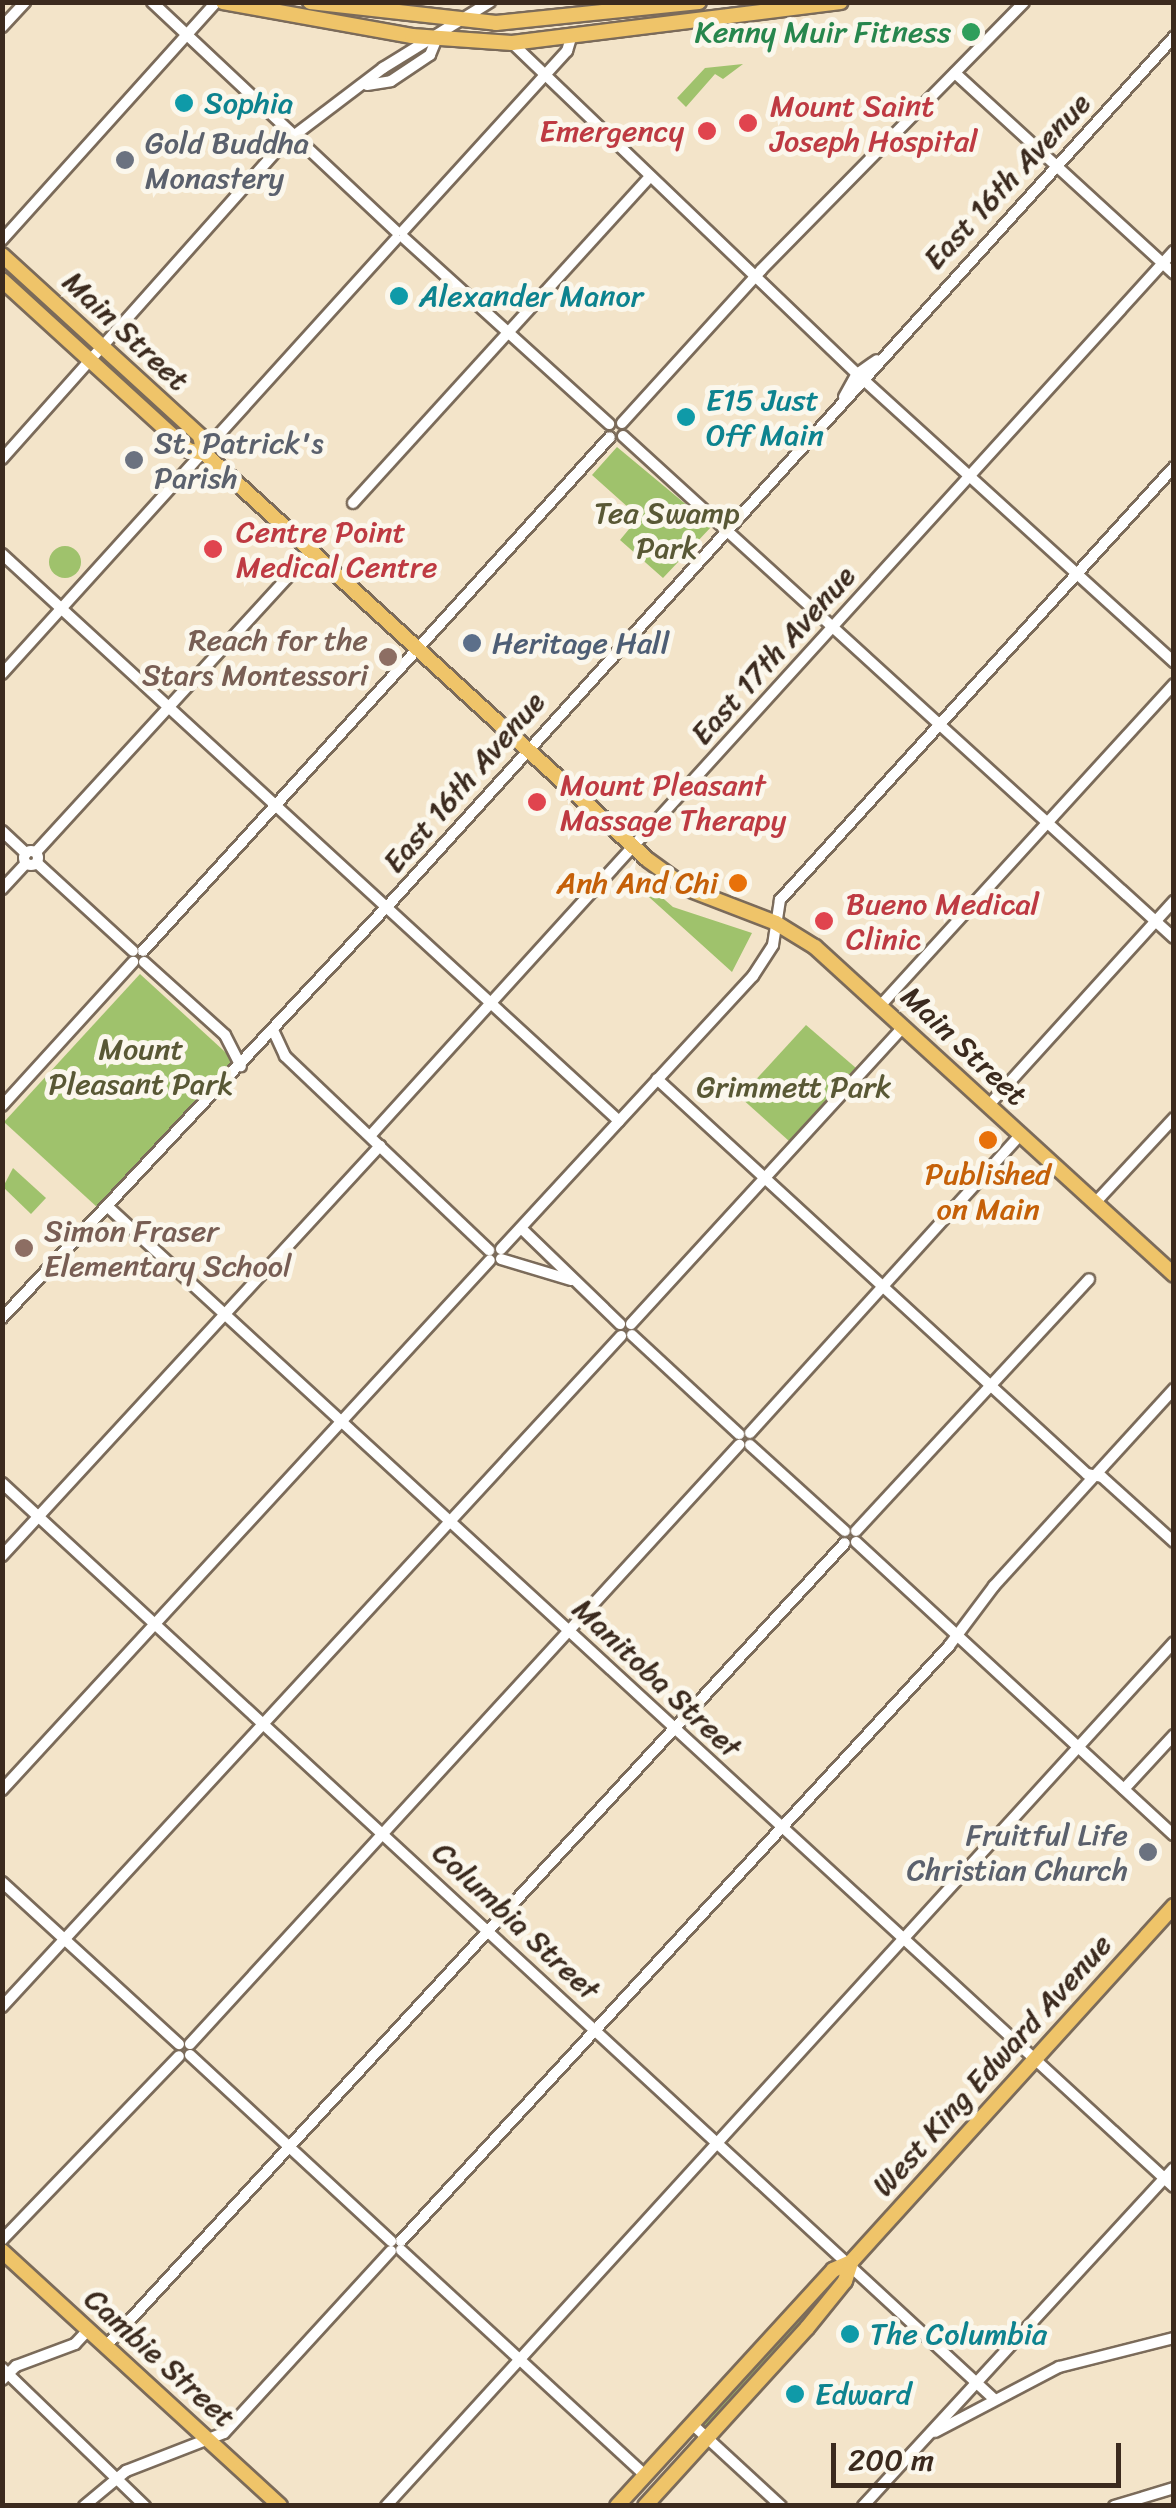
<!DOCTYPE html>
<html>
<head>
<meta charset="utf-8">
<style>
	body { margin:0 }
	#map { position:relative; width:1176px; height:2508px; overflow:hidden; background:#f3e4c9; font-family:Sriracha,sans-serif }
	div>[style] { position:absolute }
	.green>* { inset:0; background:#9fc26c }
	.round { border-radius:50% }
	.roads { filter:drop-shadow(2px 0 #7b6b5a) drop-shadow(-2px 0 #7b6b5a) drop-shadow(0 2px #7b6b5a) drop-shadow(0 -2px #7b6b5a) }
	.minor>* { height:10px; margin:-5px; padding:0 5px; transform-origin:5px; border-radius:5px; background:#fff }
	.minor>.ring { margin:-5px; padding:0; box-sizing:content-box; background:none; border:10px solid #fff; border-radius:50% }
	.major>* { height:14px; margin:-7px; padding:0 7px; transform-origin:7px; border-radius:7px; background:#efc469 }
	.dots>* { width:28px; height:28px; translate:-50% -50%; box-sizing:border-box; border:5px solid #fbf7ec; border-radius:50% }
	span { translate:-50% -50%; white-space:nowrap; text-align:center; line-height:1.15; -webkit-text-stroke:10px #fbf7ec; paint-order:stroke }
	.leisure-label { font-size:30px; color:#27864d }
	.right { translate:-100% -50%; text-align:right }
	.culture-label { font-size:30px; color:#0d838f }
	.left { translate:0 -50%; text-align:left }
	.health-label { font-size:30px; color:#be3a42 }
	.worship-label { font-size:30px; color:#5b616d }
	.street-label { font-size:30px; color:#3b2a1e }
	.park-label { font-size:30px; color:#595835 }
	.education-label { font-size:30px; color:#785e54 }
	.service-label { font-size:30px; color:#4e5e75 }
	.food-label { font-size:30px; color:#c56008 }
	.frame { position:absolute; inset:0; border:5px solid #3b2a1e; pointer-events:none }
	.scale { position:absolute; left:831px; top:2443px; width:290px; height:45px; box-sizing:border-box; border:5px solid #3b2a1e; border-top:0; padding-left:12px; font-size:30px; line-height:35px; white-space:nowrap; color:#3b2a1e; -webkit-text-stroke:8px #fbf7ec; paint-order:stroke }
</style>
</head>
<body>
<div id="map">
	<div class="green">
		<div style="clip-path:polygon(743px 64px,723px 79px,715px 74px,686px 107px,677px 98px,705px 68px)"></div>
		<div style="clip-path:polygon(617px 447px,712px 526px,663px 578px,620px 540px,639px 517px,592px 475px)"></div>
		<div class="round" style="left:49px;top:546px;width:32px;height:32px"></div>
		<div style="clip-path:polygon(634px 873px,673px 907px,752px 933px,732px 972px,629px 879px)"></div>
		<div style="clip-path:polygon(140px 974px,235px 1061px,98px 1208px,4px 1122px)"></div>
		<div style="clip-path:polygon(806px 1025px,856px 1068px,789px 1141px,740px 1097px)"></div>
		<div style="clip-path:polygon(13px 1168px,46px 1198px,31px 1214px,3px 1187px)"></div>
		<div style="clip-path:polygon(834px 2277px,801px 2327px,705px 2429px,700px 2424px)"></div>
	</div>
	<div class="roads">
		<div class="minor">
			<div style="left:152px;top:2px;width:335px;rotate:43.2deg"></div>
			<div style="left:2px;top:27px;width:34px;rotate:-47deg"></div>
			<div style="left:512px;top:43px;width:478px;rotate:43.8deg"></div>
			<div style="left:955px;top:73px;width:297px;rotate:42.5deg"></div>
			<div style="left:367px;top:85px;width:24px;rotate:-9deg"></div>
			<div style="left:391px;top:81px;width:47px;rotate:-33.7deg"></div>
			<div style="left:430px;top:55px;width:18px;rotate:-68deg"></div>
			<div style="left:403px;top:231px;width:244px;rotate:-47.7deg"></div>
			<div style="left:567px;top:51px;width:14px;rotate:-73deg"></div>
			<div style="left:404px;top:238px;width:277px;rotate:42.2deg"></div>
			<div style="left:2px;top:240px;width:320px;rotate:-48deg"></div>
			<div style="left:865px;top:381px;width:418px;rotate:42.3deg"></div>
			<div style="left:844px;top:397px;width:26px;rotate:-61deg"></div>
			<div style="left:857px;top:374px;width:24px;rotate:-35deg"></div>
			<div style="left:622px;top:423px;width:207px;rotate:-47.7deg"></div>
			<div style="left:761px;top:270px;width:375px;rotate:-45.5deg"></div>
			<div style="left:623px;top:436px;width:745px;rotate:42.34deg"></div>
			<div style="left:2px;top:459px;width:422px;rotate:-48.3deg"></div>
			<div style="left:283px;top:144px;width:126px;rotate:-37.2deg"></div>
			<div style="left:383px;top:68px;width:126px;rotate:-31.7deg"></div>
			<div style="left:353px;top:503px;width:440px;rotate:-47.7deg"></div>
			<div style="left:2px;top:554px;width:838px;rotate:42.58deg"></div>
			<div style="left:2px;top:674px;width:587px;rotate:-47.83deg"></div>
			<div style="left:2px;top:831px;width:33px;rotate:43deg"></div>
			<div class="ring" style="left:24px;top:851px;width:4px;height:4px"></div>
			<div style="left:36px;top:852px;width:408px;rotate:-47.5deg"></div>
			<div style="left:37px;top:863px;width:130px;rotate:42.5deg"></div>
			<div style="left:2px;top:889px;width:35px;rotate:-47deg"></div>
			<div style="left:143px;top:951px;width:694px;rotate:-47.74deg"></div>
			<div style="left:144px;top:962px;width:109px;rotate:42deg"></div>
			<div style="left:225px;top:1035px;width:35px;rotate:63deg"></div>
			<div style="left:880px;top:1006px;width:436px;rotate:-47.6deg"></div>
			<div style="left:273px;top:1030px;width:29px;rotate:65deg"></div>
			<div style="left:285px;top:1056px;width:282px;rotate:43.6deg"></div>
			<div style="left:657px;top:1079px;width:584px;rotate:42.57deg"></div>
			<div style="left:1087px;top:1474px;width:15px;rotate:11deg"></div>
			<div style="left:1102px;top:1477px;width:97px;rotate:42.1deg"></div>
			<div style="left:2px;top:1106px;width:195px;rotate:-47.7deg"></div>
			<div style="left:988px;top:1106px;width:277px;rotate:-47.8deg"></div>
			<div style="left:370px;top:1136px;width:1196px;rotate:-47.75deg"></div>
			<div style="left:1095px;top:1203px;width:116px;rotate:-47.1deg"></div>
			<div style="left:107px;top:1206px;width:1449px;rotate:42.6deg"></div>
			<div style="left:521px;top:1228px;width:138px;rotate:44.1deg"></div>
			<div style="left:501px;top:1249px;width:372px;rotate:-47.3deg"></div>
			<div style="left:753px;top:976px;width:37px;rotate:-57deg"></div>
			<div style="left:773px;top:945px;width:46px;rotate:-81.2deg"></div>
			<div style="left:780px;top:900px;width:585px;rotate:-47.7deg"></div>
			<div style="left:501px;top:1259px;width:73px;rotate:16.7deg"></div>
			<div style="left:2px;top:1318px;width:574px;rotate:-46.91deg"></div>
			<div style="left:394px;top:899px;width:1163px;rotate:-47.86deg"></div>
			<div style="left:631px;top:1324px;width:403px;rotate:-47.5deg"></div>
			<div style="left:632px;top:1335px;width:146px;rotate:42.8deg"></div>
			<div style="left:750px;top:1433px;width:402px;rotate:-47.8deg"></div>
			<div style="left:750px;top:1445px;width:128px;rotate:42.2deg"></div>
			<div style="left:2px;top:1483px;width:1349px;rotate:42.72deg"></div>
			<div style="left:856px;top:1531px;width:343px;rotate:-47.2deg"></div>
			<div style="left:856px;top:1542px;width:432px;rotate:42.7deg"></div>
			<div style="left:2px;top:1556px;width:558px;rotate:-47.33deg"></div>
			<div style="left:1124px;top:1789px;width:74px;rotate:-47.2deg"></div>
			<div style="left:2px;top:1790px;width:720px;rotate:-47.36deg"></div>
			<div style="left:2px;top:1882px;width:240px;rotate:42.5deg"></div>
			<div style="left:2px;top:2007px;width:913px;rotate:-47.31deg"></div>
			<div style="left:190px;top:2044px;width:813px;rotate:-47.49deg"></div>
			<div style="left:190px;top:2055px;width:274px;rotate:42.8deg"></div>
			<div style="left:2px;top:2240px;width:255px;rotate:-46.1deg"></div>
			<div style="left:401px;top:2241px;width:809px;rotate:-47.35deg"></div>
			<div style="left:949px;top:1646px;width:75px;rotate:-53.1deg"></div>
			<div style="left:994px;top:1586px;width:267px;rotate:-47.6deg"></div>
			<div style="left:401px;top:2250px;width:332px;rotate:42.7deg"></div>
			<div style="left:106px;top:2346px;width:1091px;rotate:-47.38deg"></div>
			<div style="left:2px;top:2368px;width:199px;rotate:44deg"></div>
			<div style="left:2px;top:2380px;width:20px;rotate:-45deg"></div>
			<div style="left:16px;top:2366px;width:63px;rotate:-20.4deg"></div>
			<div style="left:75px;top:2344px;width:19px;rotate:-47deg"></div>
			<div style="left:692px;top:2424px;width:121px;rotate:42.7deg"></div>
			<div style="left:935px;top:2432px;width:140px;rotate:-27.7deg"></div>
			<div style="left:1059px;top:2367px;width:119px;rotate:-14.2deg"></div>
			<div style="left:84px;top:2506px;width:55px;rotate:-39.8deg"></div>
			<div style="left:126px;top:2471px;width:105px;rotate:-21.2deg"></div>
			<div style="left:224px;top:2433px;width:247px;rotate:-47.5deg"></div>
			<div style="left:386px;top:2506px;width:1169px;rotate:-47.63deg"></div>
			<div style="left:863px;top:2506px;width:459px;rotate:-47.4deg"></div>
			<div style="left:1114px;top:2506px;width:63px;rotate:-16.7deg"></div>
		</div>
		<div class="major">
			<div style="left:223px;top:2px;width:192px;rotate:10.2deg"></div>
			<div style="left:412px;top:36px;width:100px;rotate:4deg"></div>
			<div style="left:512px;top:43px;width:331px;rotate:-7.1deg"></div>
			<div style="left:310px;top:2px;width:187px;rotate:6.4deg"></div>
			<div style="left:496px;top:23px;width:204px;rotate:-5.9deg"></div>
			<div style="left:2px;top:255px;width:268px;rotate:42.4deg"></div>
			<div style="left:200px;top:436px;width:17px;rotate:77deg"></div>
			<div style="left:2px;top:280px;width:252px;rotate:42.4deg"></div>
			<div style="left:188px;top:450px;width:16px;rotate:11deg"></div>
			<div style="left:204px;top:453px;width:602px;rotate:42.51deg"></div>
			<div style="left:648px;top:860px;width:49px;rotate:35.9deg"></div>
			<div style="left:688px;top:889px;width:94px;rotate:21.1deg"></div>
			<div style="left:776px;top:923px;width:46px;rotate:31.6deg"></div>
			<div style="left:815px;top:947px;width:486px;rotate:42.4deg"></div>
			<div style="left:2px;top:2251px;width:377px;rotate:42.5deg"></div>
			<div style="left:617px;top:2506px;width:320px;rotate:-47.5deg"></div>
			<div style="left:833px;top:2270px;width:20px;rotate:-24deg"></div>
			<div style="left:851px;top:2262px;width:481px;rotate:-47.8deg"></div>
			<div style="left:645px;top:2506px;width:241px;rotate:-47.7deg"></div>
			<div style="left:807px;top:2328px;width:60px;rotate:-51deg"></div>
			<div style="left:845px;top:2281px;width:20px;rotate:-72deg"></div>
		</div>
	</div>
	<div class="dots">
		<div style="left:971px;top:32px;background:#2e9e5b"></div>
		<div style="left:184px;top:103px;background:#0f9aa8"></div>
		<div style="left:748px;top:123px;background:#e0444e"></div>
		<div style="left:707px;top:131px;background:#e0444e"></div>
		<div style="left:125px;top:160px;background:#6b7280"></div>
		<div style="left:399px;top:296px;background:#0f9aa8"></div>
		<div style="left:686px;top:417px;background:#0f9aa8"></div>
		<div style="left:134px;top:460px;background:#6b7280"></div>
		<div style="left:213px;top:549px;background:#e0444e"></div>
		<div style="left:472px;top:643px;background:#5c6f8a"></div>
		<div style="left:388px;top:657px;background:#8d6e63"></div>
		<div style="left:537px;top:802px;background:#e0444e"></div>
		<div style="left:738px;top:883px;background:#e8710a"></div>
		<div style="left:824px;top:921px;background:#e0444e"></div>
		<div style="left:988px;top:1140px;background:#e8710a"></div>
		<div style="left:24px;top:1248px;background:#8d6e63"></div>
		<div style="left:1148px;top:1852px;background:#6b7280"></div>
		<div style="left:850px;top:2334px;background:#0f9aa8"></div>
		<div style="left:795px;top:2394px;background:#0f9aa8"></div>
	</div>
	<div class="leisure-label">
		<span class="right" style="left:951px;top:32px">Kenny Muir Fitness</span>
	</div>
	<div class="culture-label">
		<span class="left" style="left:204px;top:103px">Sophia</span>
		<span class="left" style="left:419px;top:296px">Alexander Manor</span>
		<span class="left" style="left:706px;top:417px">E15 Just<br>Off Main</span>
		<span class="left" style="left:870px;top:2334px">The Columbia</span>
		<span class="left" style="left:815px;top:2394px">Edward</span>
	</div>
	<div class="health-label">
		<span class="left" style="left:770px;top:123px">Mount Saint<br>Joseph Hospital</span>
		<span class="right" style="left:684px;top:131px">Emergency</span>
		<span class="left" style="left:236px;top:549px">Centre Point<br>Medical Centre</span>
		<span class="left" style="left:560px;top:802px">Mount Pleasant<br>Massage Therapy</span>
		<span class="left" style="left:846px;top:921px">Bueno Medical<br>Clinic</span>
	</div>
	<div class="worship-label">
		<span class="left" style="left:145px;top:160px">Gold Buddha<br>Monastery</span>
		<span class="left" style="left:154px;top:460px">St. Patrick's<br>Parish</span>
		<span class="right" style="left:1128px;top:1852px">Fruitful Life<br>Christian Church</span>
	</div>
	<div class="street-label">
		<span style="left:1007px;top:181px;rotate:-47deg">East 16th Avenue</span>
		<span style="left:126px;top:331px;rotate:43deg">Main Street</span>
		<span style="left:773px;top:655px;rotate:-48deg">East 17th Avenue</span>
		<span style="left:464px;top:782px;rotate:-49deg">East 16th Avenue</span>
		<span style="left:964px;top:1046px;rotate:43deg">Main Street</span>
		<span style="left:657px;top:1678px;rotate:43deg">Manitoba Street</span>
		<span style="left:516px;top:1921px;rotate:43deg">Columbia Street</span>
		<span style="left:992px;top:2065px;rotate:-48deg">West King Edward Avenue</span>
		<span style="left:160px;top:2358px;rotate:42deg">Cambie Street</span>
	</div>
	<div class="park-label">
		<span style="left:667px;top:530px">Tea Swamp<br>Park</span>
		<span style="left:141px;top:1066px">Mount<br>Pleasant Park</span>
		<span style="left:794px;top:1087px">Grimmett Park</span>
	</div>
	<div class="education-label">
		<span class="right" style="left:368px;top:657px">Reach for the<br>Stars Montessori</span>
		<span class="left" style="left:44px;top:1248px">Simon Fraser<br>Elementary School</span>
	</div>
	<div class="service-label">
		<span class="left" style="left:492px;top:643px">Heritage Hall</span>
	</div>
	<div class="food-label">
		<span class="right" style="left:718px;top:883px">Anh And Chi</span>
		<span style="left:988px;top:1191px">Published<br>on Main</span>
	</div>
	<div class="frame"></div>
	<div class="scale">200 m</div>
</div>
</body>
</html>
